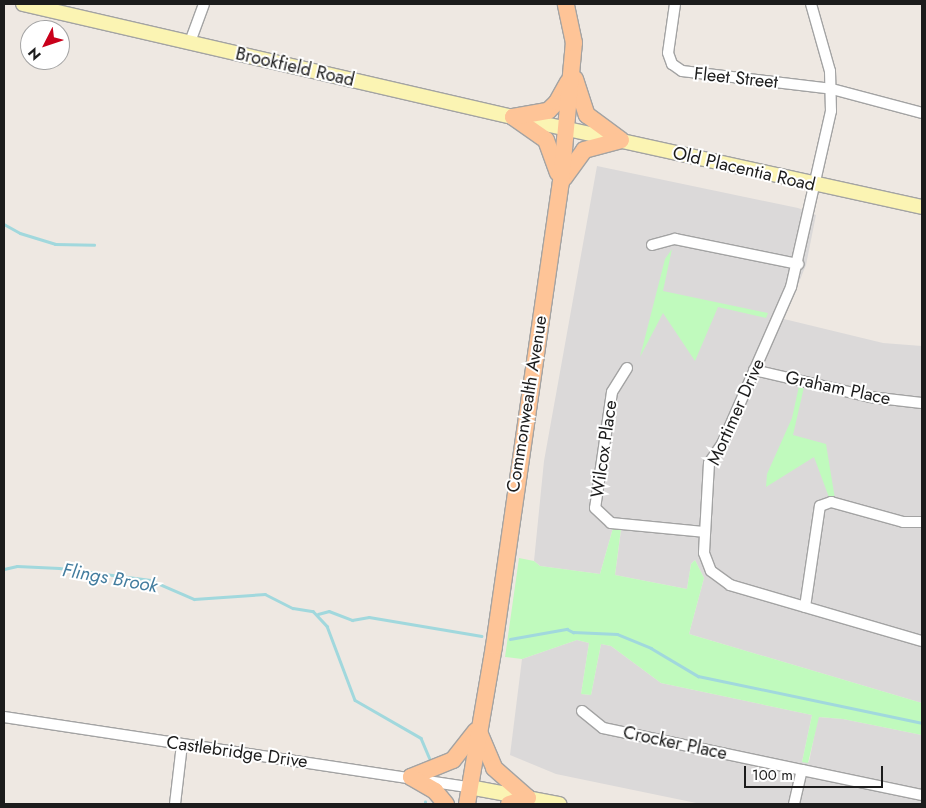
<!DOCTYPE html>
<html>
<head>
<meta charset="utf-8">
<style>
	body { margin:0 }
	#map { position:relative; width:926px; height:808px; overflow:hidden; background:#eee8e2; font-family:Jost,sans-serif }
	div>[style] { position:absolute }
	.residential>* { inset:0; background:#dbd9d9 }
	.park>* { inset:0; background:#c0fabd }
	.stream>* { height:2.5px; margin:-1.25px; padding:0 1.25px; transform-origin:1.25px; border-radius:1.25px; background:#a1d8dd }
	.roads { filter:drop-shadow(1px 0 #a3a3a3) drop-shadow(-1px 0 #a3a3a3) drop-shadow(0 1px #a3a3a3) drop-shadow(0 -1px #a3a3a3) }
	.street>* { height:10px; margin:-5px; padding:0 5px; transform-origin:5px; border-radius:5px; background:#fff }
	.secondary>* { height:14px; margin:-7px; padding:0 7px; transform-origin:7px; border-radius:7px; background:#fbf4b3 }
	.primary>* { height:16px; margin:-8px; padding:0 8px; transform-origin:8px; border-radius:8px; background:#fec497 }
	span { translate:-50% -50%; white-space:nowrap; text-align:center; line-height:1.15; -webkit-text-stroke:4px #fff; paint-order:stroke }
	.street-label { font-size:18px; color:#1c1c1c }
	.water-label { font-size:19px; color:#427c9e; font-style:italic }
	.frame { position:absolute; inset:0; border:5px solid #1c1c1c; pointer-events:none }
	.north { position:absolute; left:20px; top:20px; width:50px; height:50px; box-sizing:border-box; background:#fff; border:1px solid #a4a4a4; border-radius:50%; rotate:229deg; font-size:14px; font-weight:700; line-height:20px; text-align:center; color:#1c1c1c }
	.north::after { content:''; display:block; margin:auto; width:18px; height:22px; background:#c9001b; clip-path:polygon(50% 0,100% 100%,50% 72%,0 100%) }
	.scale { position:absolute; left:744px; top:766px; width:139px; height:22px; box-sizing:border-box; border:2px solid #1c1c1c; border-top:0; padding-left:6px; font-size:15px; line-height:18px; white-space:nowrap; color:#1c1c1c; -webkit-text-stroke:4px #fff; paint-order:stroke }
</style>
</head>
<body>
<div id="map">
	<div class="residential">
		<div style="clip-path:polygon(597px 166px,798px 208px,816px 215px,806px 265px,784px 319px,883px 343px,922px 346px,922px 703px,689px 634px,704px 578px,695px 560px,691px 564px,687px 589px,615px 575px,621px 530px,613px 528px,600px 574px,540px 566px,534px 561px,544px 461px)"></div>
		<div style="clip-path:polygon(577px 640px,589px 643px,581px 694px,591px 695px,601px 644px,611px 646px,661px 683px,812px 715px,802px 762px,809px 762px,818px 717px,843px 719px,922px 735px,922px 804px,701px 804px,556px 774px,510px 755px,522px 659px)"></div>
	</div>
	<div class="park">
		<div style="clip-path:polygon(672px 249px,663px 291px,768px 313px,766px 318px,718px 307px,695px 361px,663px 313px,640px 357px,665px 259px)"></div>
		<div style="clip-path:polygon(799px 386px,804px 387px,793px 435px,826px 444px,835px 499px,830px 500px,814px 457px,766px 487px,767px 474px,792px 418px)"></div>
		<div style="clip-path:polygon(613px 528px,621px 529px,615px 575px,687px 589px,691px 564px,695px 560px,704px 578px,689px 634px,922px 703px,922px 735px,843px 719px,819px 717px,808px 763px,802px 762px,812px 715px,661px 683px,611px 646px,601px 644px,591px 695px,581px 694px,589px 643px,577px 640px,522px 659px,505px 657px,519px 558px,534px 561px,540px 566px,600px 574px)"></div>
	</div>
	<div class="stream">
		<div style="left:4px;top:224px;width:18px;rotate:29deg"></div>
		<div style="left:20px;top:233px;width:37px;rotate:17deg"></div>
		<div style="left:55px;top:244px;width:39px;rotate:1deg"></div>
		<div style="left:4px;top:569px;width:13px;rotate:-13deg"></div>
		<div style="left:17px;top:566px;width:42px;rotate:2.7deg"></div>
		<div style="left:59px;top:568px;width:92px;rotate:7.5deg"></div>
		<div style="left:150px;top:580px;width:48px;rotate:23.4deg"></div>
		<div style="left:194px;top:599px;width:71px;rotate:-4deg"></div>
		<div style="left:265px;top:594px;width:31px;rotate:27deg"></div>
		<div style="left:293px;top:608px;width:20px;rotate:9deg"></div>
		<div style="left:313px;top:611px;width:21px;rotate:47deg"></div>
		<div style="left:327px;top:626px;width:79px;rotate:69.3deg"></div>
		<div style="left:355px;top:700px;width:76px;rotate:29.9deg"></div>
		<div style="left:421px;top:738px;width:23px;rotate:67deg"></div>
		<div style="left:318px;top:614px;width:11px;rotate:-15deg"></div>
		<div style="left:329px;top:611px;width:25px;rotate:21deg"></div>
		<div style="left:352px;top:620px;width:17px;rotate:-10deg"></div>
		<div style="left:369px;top:617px;width:114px;rotate:9.6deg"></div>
		<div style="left:510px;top:639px;width:58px;rotate:-10deg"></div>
		<div style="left:567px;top:629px;width:7px;rotate:27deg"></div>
		<div style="left:573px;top:632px;width:44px;rotate:2.6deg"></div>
		<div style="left:617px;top:634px;width:37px;rotate:22deg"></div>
		<div style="left:651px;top:648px;width:55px;rotate:30.8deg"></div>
		<div style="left:698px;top:676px;width:229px;rotate:11.8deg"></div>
		<div style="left:425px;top:804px;width:2px;rotate:-90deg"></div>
	</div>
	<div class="roads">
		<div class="street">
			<div style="left:675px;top:4px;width:49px;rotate:98.1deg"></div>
			<div style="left:668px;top:53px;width:12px;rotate:70deg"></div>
			<div style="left:672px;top:64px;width:12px;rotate:35deg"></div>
			<div style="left:682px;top:71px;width:151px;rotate:6.8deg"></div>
			<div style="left:832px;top:89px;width:93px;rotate:14.9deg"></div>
			<div style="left:811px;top:4px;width:70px;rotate:74.2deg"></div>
			<div style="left:830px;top:71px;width:40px;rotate:88.6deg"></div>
			<div style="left:831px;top:111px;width:180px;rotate:102.8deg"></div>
			<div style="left:791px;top:287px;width:171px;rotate:113.7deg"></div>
			<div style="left:722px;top:444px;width:23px;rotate:124deg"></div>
			<div style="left:709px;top:463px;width:90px;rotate:93.2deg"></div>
			<div style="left:704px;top:553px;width:19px;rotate:69deg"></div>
			<div style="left:711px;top:571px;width:24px;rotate:36deg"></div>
			<div style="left:730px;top:585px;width:200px;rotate:16.3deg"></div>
			<div style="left:190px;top:42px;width:40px;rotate:-69.8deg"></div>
			<div style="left:652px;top:245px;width:24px;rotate:-15deg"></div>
			<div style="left:675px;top:239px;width:126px;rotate:11.5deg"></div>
			<div style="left:627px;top:368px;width:28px;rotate:122deg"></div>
			<div style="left:612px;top:392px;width:117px;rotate:98.3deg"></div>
			<div style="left:595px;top:508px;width:22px;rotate:43deg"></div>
			<div style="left:611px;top:523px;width:93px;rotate:5.5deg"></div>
			<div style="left:754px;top:370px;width:119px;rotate:13.1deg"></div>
			<div style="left:870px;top:397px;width:52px;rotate:6.6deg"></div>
			<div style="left:805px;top:607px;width:102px;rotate:-81.6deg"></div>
			<div style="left:820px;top:506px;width:12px;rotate:-20deg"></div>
			<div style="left:831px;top:502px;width:75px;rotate:15.5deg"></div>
			<div style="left:903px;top:522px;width:19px"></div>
			<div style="left:582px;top:711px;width:27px;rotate:39deg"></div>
			<div style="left:603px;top:728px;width:203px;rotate:11.9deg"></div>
			<div style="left:4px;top:717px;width:470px;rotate:8.6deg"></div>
			<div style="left:175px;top:804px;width:60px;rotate:-83.3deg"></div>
			<div style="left:794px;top:804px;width:35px;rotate:-77deg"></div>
			<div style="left:802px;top:770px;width:123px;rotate:11.8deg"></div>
		</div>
		<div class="secondary">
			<div style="left:23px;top:4px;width:503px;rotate:12.99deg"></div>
			<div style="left:513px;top:117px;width:419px;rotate:12.4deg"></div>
			<div style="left:469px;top:787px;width:92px;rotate:10.7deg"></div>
		</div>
		<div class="primary">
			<div style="left:575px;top:79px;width:38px;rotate:72deg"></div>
			<div style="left:587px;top:115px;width:42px;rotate:36.3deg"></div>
			<div style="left:513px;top:117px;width:40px;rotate:34.9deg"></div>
			<div style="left:546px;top:140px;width:35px;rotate:70deg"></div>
			<div style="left:513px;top:117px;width:36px;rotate:-10deg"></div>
			<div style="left:548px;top:111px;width:13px;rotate:-45deg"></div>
			<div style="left:557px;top:102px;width:23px;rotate:-61deg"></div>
			<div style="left:564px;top:178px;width:34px;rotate:-54deg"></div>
			<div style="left:584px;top:150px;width:38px;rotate:-15deg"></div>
			<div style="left:479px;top:732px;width:39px;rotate:67deg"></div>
			<div style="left:494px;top:768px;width:45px;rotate:41.4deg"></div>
			<div style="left:411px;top:777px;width:45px;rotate:-22deg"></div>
			<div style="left:453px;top:760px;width:37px;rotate:-52deg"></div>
			<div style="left:411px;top:777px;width:28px;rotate:30deg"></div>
			<div style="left:435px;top:791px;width:17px;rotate:50deg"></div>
			<div style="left:467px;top:804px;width:160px;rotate:-80.3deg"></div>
			<div style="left:494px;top:646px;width:469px;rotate:-81.8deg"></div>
			<div style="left:561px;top:182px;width:140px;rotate:-84.7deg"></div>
			<div style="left:574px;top:43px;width:40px;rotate:-102deg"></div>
			<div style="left:509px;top:804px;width:20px;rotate:-18deg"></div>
		</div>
	</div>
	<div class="street-label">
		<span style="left:295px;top:67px;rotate:13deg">Brookfield Road</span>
		<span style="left:736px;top:78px;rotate:6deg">Fleet Street</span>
		<span style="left:744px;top:169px;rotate:13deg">Old Placentia Road</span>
		<span style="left:838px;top:388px;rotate:12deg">Graham Place</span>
		<span style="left:527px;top:404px;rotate:-81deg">Commonwealth Avenue</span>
		<span style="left:736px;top:412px;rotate:-66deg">Mortimer Drive</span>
		<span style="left:604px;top:449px;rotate:-82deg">Wilcox Place</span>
		<span style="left:675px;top:743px;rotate:12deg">Crocker Place</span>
		<span style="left:237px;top:752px;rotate:8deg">Castlebridge Drive</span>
	</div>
	<div class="water-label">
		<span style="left:110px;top:578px;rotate:10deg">Flings Brook</span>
	</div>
	<div class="frame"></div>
	<div class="north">N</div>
	<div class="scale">100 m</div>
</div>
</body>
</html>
